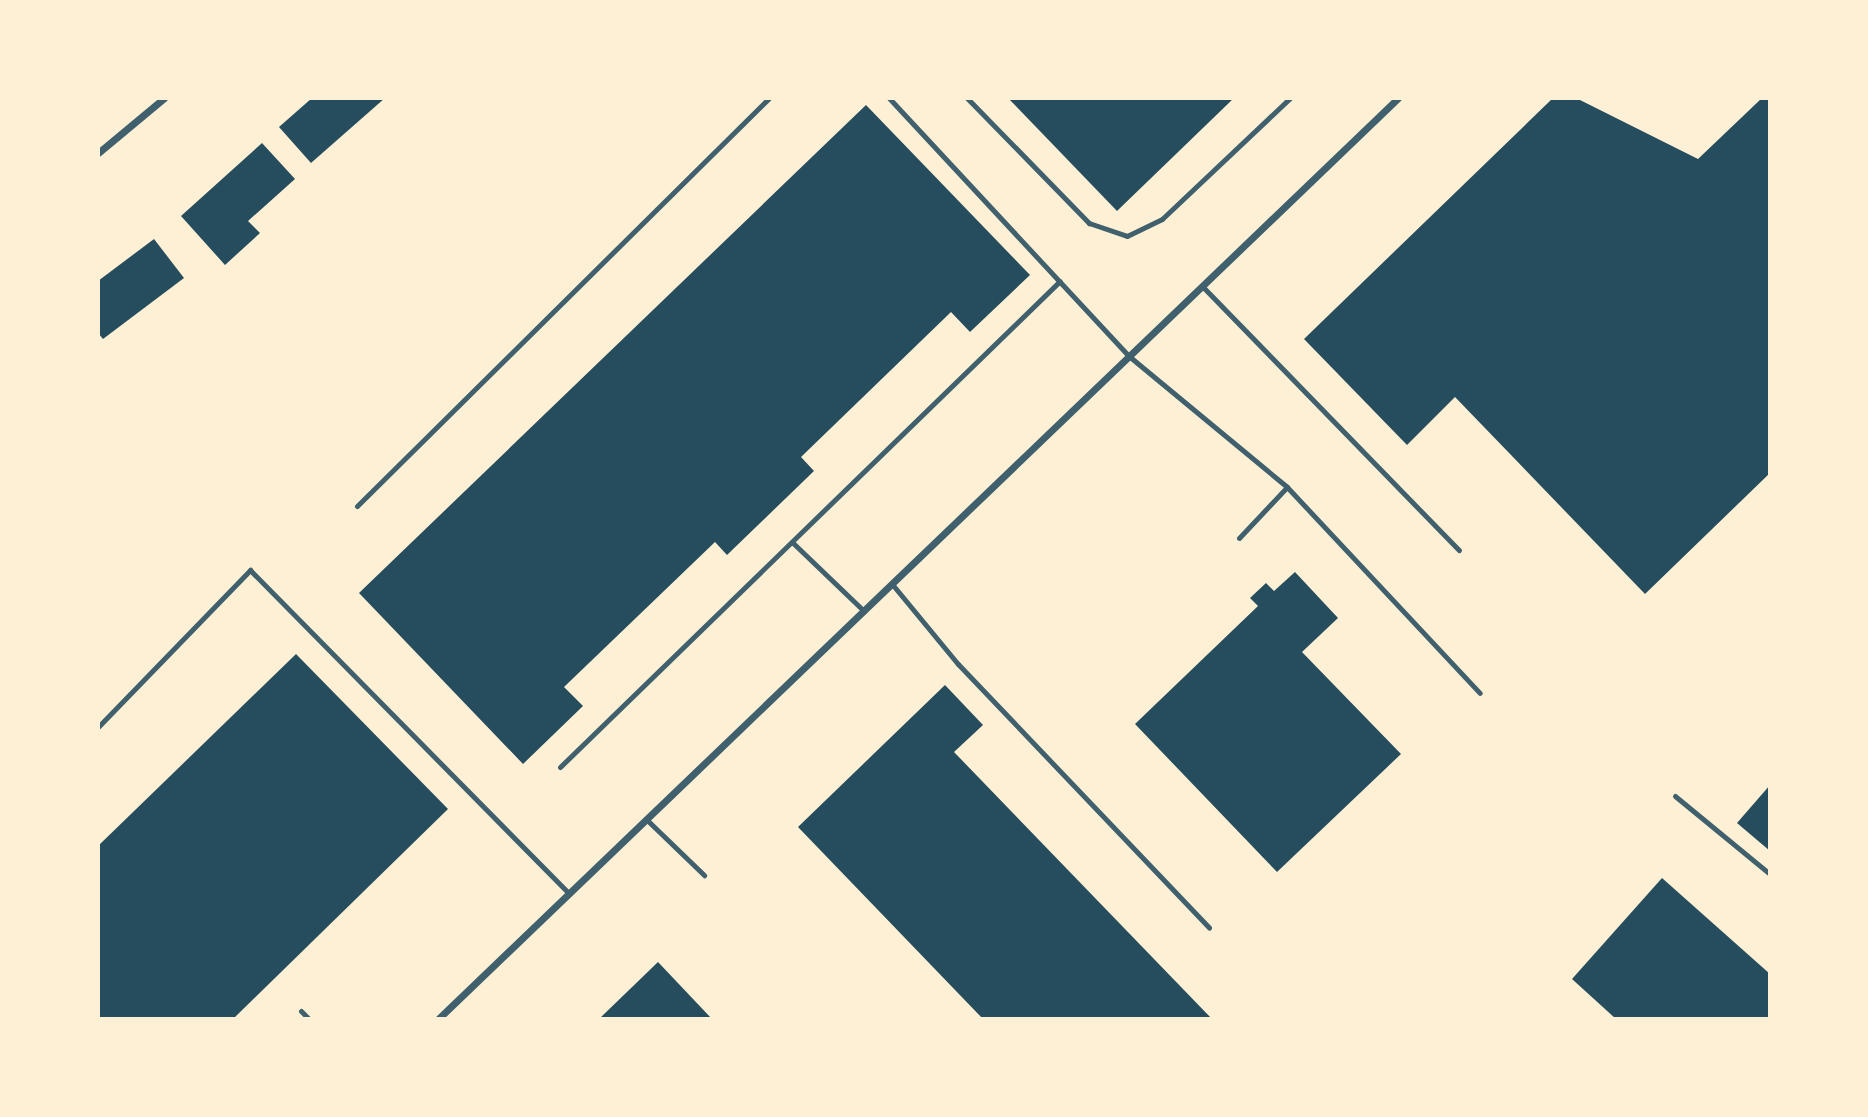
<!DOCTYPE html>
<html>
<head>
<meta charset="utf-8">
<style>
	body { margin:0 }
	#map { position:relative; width:1868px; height:1117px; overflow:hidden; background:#fdf0d5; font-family:"Archivo Narrow",sans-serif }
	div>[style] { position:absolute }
	.building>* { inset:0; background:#264d5e }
	.service>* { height:5px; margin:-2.5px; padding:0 2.5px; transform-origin:2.5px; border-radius:2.5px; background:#3f606c }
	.minor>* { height:7px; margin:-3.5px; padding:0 3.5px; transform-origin:3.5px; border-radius:3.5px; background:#3f606c }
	span { translate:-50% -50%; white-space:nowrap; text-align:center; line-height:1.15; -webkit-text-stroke:6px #fdf0d5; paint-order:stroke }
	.frame { position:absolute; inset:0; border:100px solid #fdf0d5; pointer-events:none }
</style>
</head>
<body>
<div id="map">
	<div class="building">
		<div style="clip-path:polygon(312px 98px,385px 98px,311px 163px,279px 127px)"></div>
		<div style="clip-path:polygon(1008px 98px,1234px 98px,1117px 211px)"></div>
		<div style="clip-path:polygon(1553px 98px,1576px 98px,1698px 159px,1762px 98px,1770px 98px,1770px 473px,1645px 594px,1455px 397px,1407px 445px,1304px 339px)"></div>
		<div style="clip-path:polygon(866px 105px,1030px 275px,970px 332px,951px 312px,801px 457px,814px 471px,727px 555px,715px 542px,564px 687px,583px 706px,523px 764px,359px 593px)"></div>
		<div style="clip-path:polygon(262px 143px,295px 179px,248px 221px,260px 233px,225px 265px,181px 216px)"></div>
		<div style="clip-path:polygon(154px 239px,184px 278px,103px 339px,98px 333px,98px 281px)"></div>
		<div style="clip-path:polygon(1295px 572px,1338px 618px,1302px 652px,1401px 754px,1277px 872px,1135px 724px,1258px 606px,1250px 598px,1266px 583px,1274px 591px)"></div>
		<div style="clip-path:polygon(296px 654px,448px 809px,233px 1019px,98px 1019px,98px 846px)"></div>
		<div style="clip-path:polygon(945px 685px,983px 725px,954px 752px,1212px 1019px,983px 1019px,798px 827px)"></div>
		<div style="clip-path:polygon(1770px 785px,1770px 851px,1737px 823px)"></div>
		<div style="clip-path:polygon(1662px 878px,1770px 974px,1770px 1019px,1616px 1019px,1572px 979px)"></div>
		<div style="clip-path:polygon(658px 962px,712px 1019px,599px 1019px)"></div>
	</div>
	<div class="service">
		<div style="left:889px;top:98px;width:354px;rotate:47.1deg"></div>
		<div style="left:1130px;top:357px;width:204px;rotate:39.6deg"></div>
		<div style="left:1287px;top:487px;width:70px;rotate:133.3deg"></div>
		<div style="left:967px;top:98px;width:175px;rotate:45.7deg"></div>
		<div style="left:1089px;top:223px;width:40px;rotate:18.9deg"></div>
		<div style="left:1127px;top:236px;width:39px;rotate:-26deg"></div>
		<div style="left:1162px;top:219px;width:176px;rotate:-43.4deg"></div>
		<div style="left:1203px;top:287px;width:367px;rotate:45.8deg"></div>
		<div style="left:1287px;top:487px;width:282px;rotate:46.9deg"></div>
		<div style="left:357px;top:506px;width:580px;rotate:-44.72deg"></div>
		<div style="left:792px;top:542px;width:100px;rotate:43.8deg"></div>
		<div style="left:892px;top:584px;width:104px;rotate:50.5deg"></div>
		<div style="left:958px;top:664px;width:364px;rotate:46.4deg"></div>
		<div style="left:98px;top:727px;width:219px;rotate:-45.9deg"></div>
		<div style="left:250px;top:570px;width:453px;rotate:45.4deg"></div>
		<div style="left:560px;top:767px;width:697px;rotate:-44.19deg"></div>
		<div style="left:1675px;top:796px;width:123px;rotate:39.4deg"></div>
		<div style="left:646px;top:819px;width:81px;rotate:44deg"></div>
		<div style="left:301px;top:1011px;width:11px;rotate:45deg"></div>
	</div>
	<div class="minor">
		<div style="left:98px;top:153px;width:86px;rotate:-39.8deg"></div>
		<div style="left:438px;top:1019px;width:1330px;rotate:-43.81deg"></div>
	</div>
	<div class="frame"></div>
</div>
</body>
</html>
